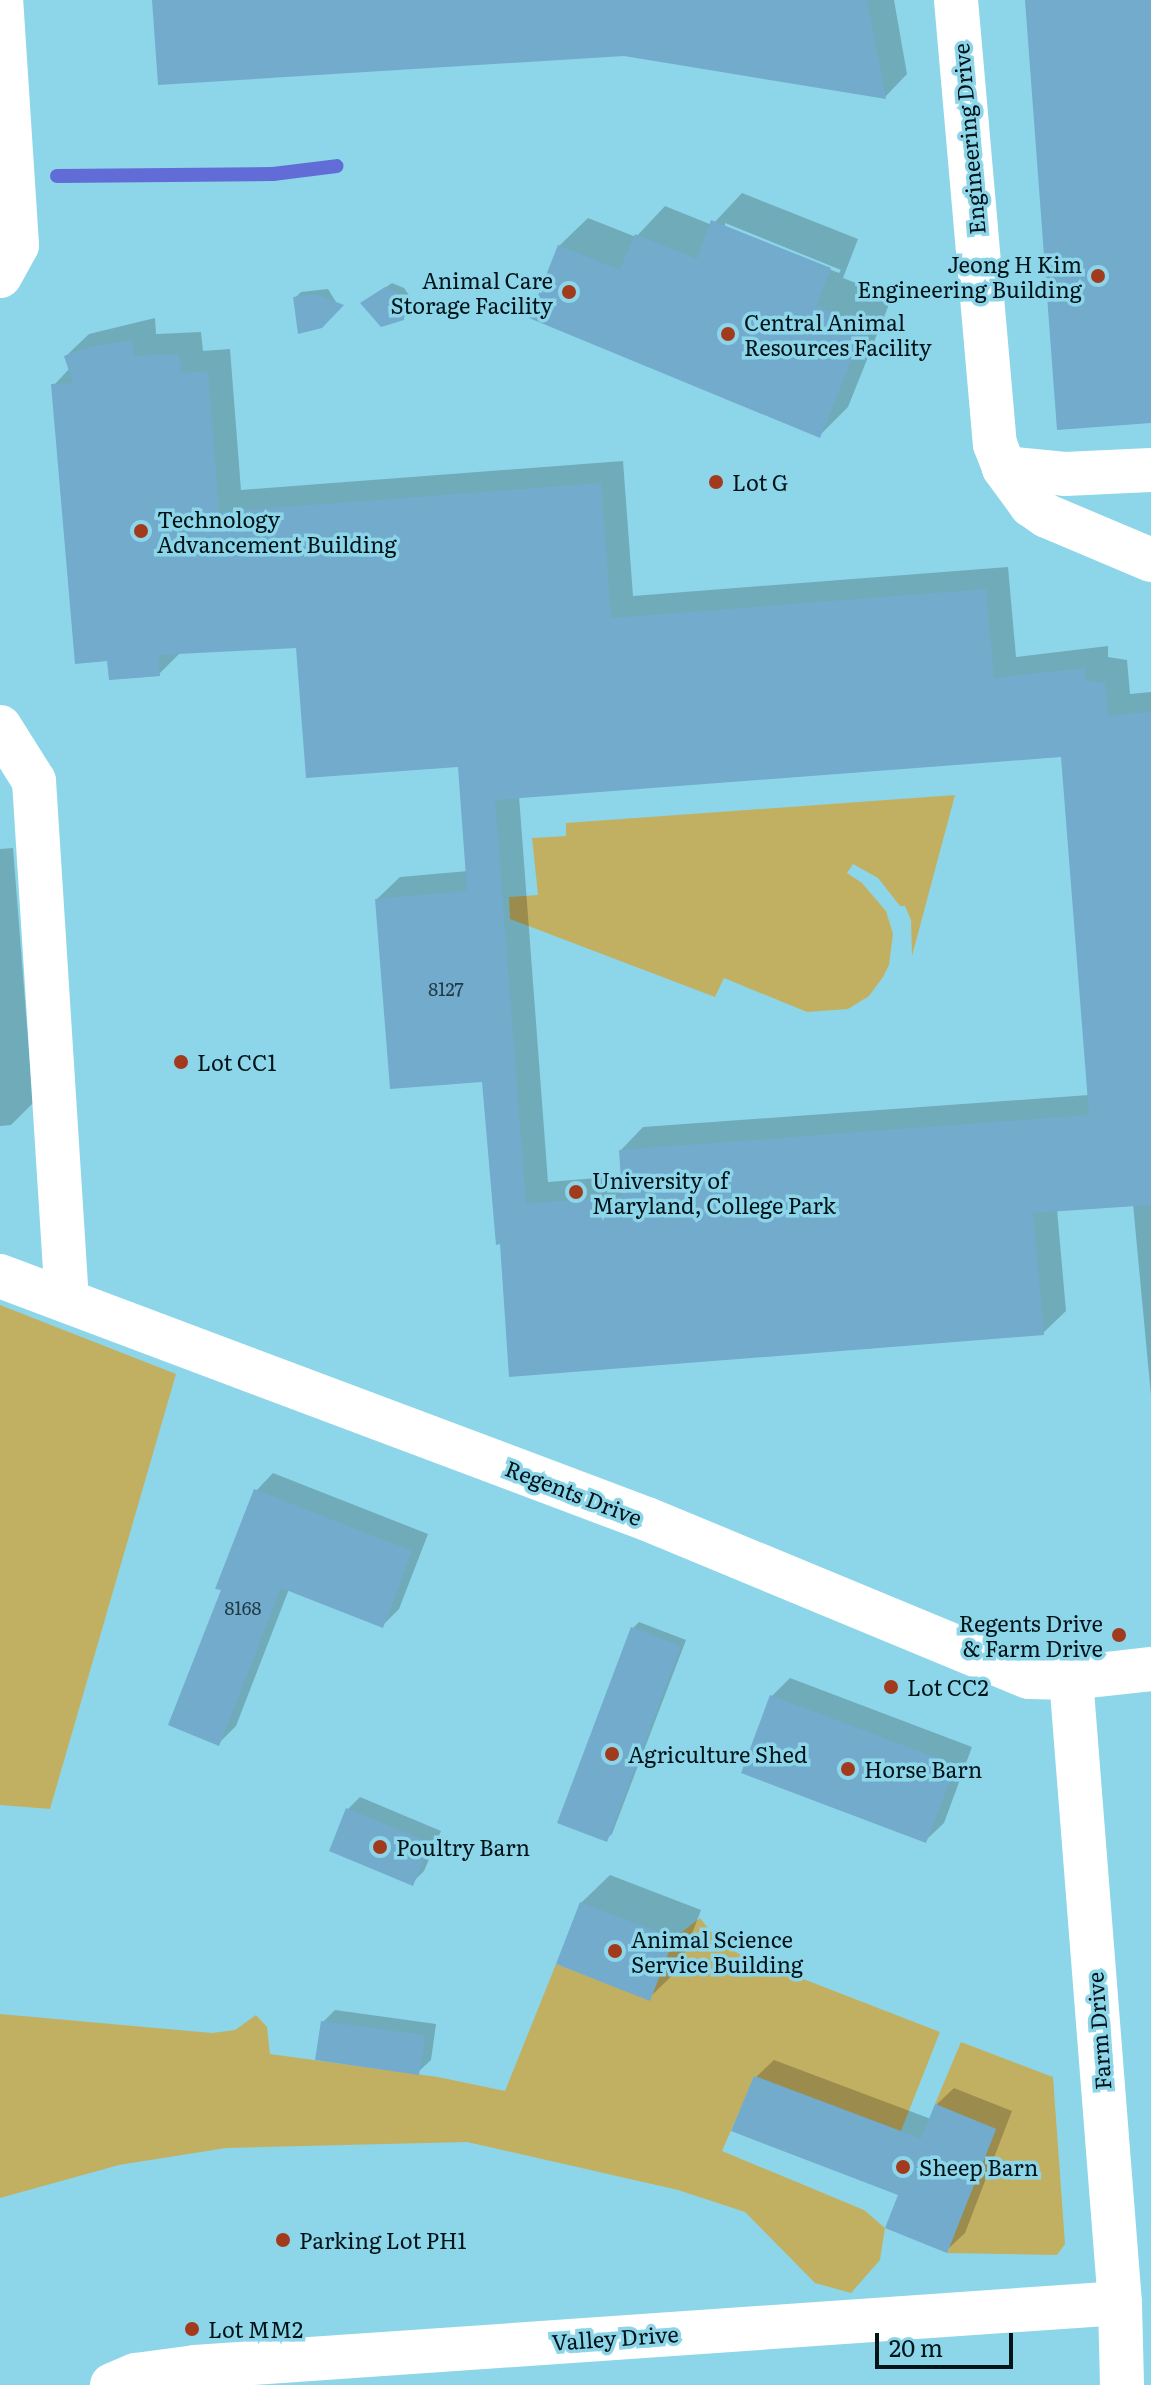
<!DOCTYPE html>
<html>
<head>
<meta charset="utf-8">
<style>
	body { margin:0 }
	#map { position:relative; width:1151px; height:2385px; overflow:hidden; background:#8dd6e9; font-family:Literata,serif }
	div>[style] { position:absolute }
	.green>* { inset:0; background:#c2b062 }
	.shadow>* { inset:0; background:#0003 }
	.stream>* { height:14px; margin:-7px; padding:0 7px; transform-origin:7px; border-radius:7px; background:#626cd6 }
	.building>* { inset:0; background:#73abcd }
	.street>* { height:44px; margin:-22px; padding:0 22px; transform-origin:22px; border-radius:22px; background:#fff }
	.secondary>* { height:44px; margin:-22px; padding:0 22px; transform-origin:22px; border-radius:22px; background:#fff }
	.dots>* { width:22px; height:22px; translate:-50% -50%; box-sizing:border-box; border:4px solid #8dd6e9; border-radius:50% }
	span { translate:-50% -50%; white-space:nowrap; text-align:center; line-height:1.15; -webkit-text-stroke:7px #8dd6e9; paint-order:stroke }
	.number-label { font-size:18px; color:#1e3a47 }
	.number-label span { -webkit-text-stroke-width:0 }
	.street-label { font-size:22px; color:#01141a }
	.poi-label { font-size:22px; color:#01141a }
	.right { translate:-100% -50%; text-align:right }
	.left { translate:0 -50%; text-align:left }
	.scale { position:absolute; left:875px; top:2333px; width:138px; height:36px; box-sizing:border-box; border:4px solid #01141a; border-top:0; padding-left:10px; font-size:24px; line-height:28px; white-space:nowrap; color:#01141a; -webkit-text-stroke:6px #8dd6e9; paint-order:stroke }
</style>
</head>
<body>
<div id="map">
	<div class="green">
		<div style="clip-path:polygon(955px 795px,912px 956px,911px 920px,905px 906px,900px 906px,878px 878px,853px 864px,847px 873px,862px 883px,886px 911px,893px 934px,889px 965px,883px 977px,869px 996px,848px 1009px,807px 1012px,724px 978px,715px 997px,510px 919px,509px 897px,538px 895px,532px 838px,566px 836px,566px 823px)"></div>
		<div style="clip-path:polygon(0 1305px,176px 1374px,50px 1809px,0 1805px)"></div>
		<div style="clip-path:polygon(700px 1918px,717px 1939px,739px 1954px,940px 2032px,901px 2131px,755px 2076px,722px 2151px,864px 2210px,885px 2228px,880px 2260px,851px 2293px,815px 2283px,745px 2212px,678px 2190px,467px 2142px,226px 2148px,119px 2165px,0 2198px,0 2014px,212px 2033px,235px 2030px,256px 2015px,267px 2027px,270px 2054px,438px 2077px,505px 2091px,556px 1964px,650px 2000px,674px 1938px)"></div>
		<div style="clip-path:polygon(961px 2042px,1053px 2077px,1065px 2244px,1057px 2255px,947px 2253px,996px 2129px,935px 2104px)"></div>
	</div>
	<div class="shadow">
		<div style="clip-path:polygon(154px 0,894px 0,907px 74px,885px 97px,625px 54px)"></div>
		<div style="clip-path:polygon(evenodd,742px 193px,858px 239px,843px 278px,892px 297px,848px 407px,819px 436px,559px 246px,588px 218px,636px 237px,665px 206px,712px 225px,742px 193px,725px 223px,841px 270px,839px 273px,725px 228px,725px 223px)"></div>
		<div style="clip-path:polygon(392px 283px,404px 288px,409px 295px,409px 312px,403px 318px,363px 303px)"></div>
		<div style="clip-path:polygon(328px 289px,339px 307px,295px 298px,301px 292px)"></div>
		<div style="clip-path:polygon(evenodd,155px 318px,156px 334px,201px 332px,203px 351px,230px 349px,241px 490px,623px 461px,633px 596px,1008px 567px,1016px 657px,1108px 646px,1108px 657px,1127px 660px,1130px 694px,1151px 692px,1151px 1396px,1133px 1204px,1057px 1209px,1066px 1311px,1043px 1333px,502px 1242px,484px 1079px,377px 899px,400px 877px,468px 871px,460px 764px,298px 646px,181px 652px,159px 674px,54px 385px,70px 368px,66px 356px,89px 334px,155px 318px,1063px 755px,1089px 1095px,643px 1127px,621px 1150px,622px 1176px,548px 1182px,519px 796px,1063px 755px)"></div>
		<div style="clip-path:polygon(13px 848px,33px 1103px,11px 1125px,0 1126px,0 849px)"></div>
		<div style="clip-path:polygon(273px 1473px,428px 1534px,399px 1609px,382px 1626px,289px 1589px,236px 1726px,219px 1743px,223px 1589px,256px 1491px)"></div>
		<div style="clip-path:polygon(639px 1622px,686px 1640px,612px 1834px,606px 1839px,633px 1628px)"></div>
		<div style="clip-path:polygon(790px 1678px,972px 1747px,944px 1823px,926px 1840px,743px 1771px,772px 1696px)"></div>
		<div style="clip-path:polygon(360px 1797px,441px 1831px,424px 1871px,412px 1883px,348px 1809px)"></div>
		<div style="clip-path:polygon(610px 1875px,701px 1910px,678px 1970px,649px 1998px,581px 1903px)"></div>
		<div style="clip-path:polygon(335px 2010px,436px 2024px,431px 2060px,418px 2072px,323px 2022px)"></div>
		<div style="clip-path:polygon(774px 2060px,931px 2119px,936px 2105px,954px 2088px,1012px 2111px,965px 2233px,947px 2250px,901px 2194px,756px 2077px)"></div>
	</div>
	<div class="stream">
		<div style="left:57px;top:176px;width:216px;rotate:-0.5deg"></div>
		<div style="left:273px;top:174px;width:64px;rotate:-7.1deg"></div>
	</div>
	<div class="building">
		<div style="clip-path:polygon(152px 0,867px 0,886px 99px,624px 56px,158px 85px)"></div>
		<div style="clip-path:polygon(1025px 0,1151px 0,1151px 423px,1057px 430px)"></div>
		<div style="clip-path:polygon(711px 220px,831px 268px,816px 306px,865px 325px,820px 438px,529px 318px,558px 245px,620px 270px,635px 234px,697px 259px)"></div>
		<div style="clip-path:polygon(385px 287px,398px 293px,404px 302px,404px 320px,381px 327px,360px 303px)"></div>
		<div style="clip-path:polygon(315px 294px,344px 305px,322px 328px,298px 334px,293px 297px)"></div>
		<div style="clip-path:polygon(evenodd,132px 340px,134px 356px,179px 354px,181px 373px,208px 371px,219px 512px,601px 483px,611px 618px,986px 589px,994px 678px,1085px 668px,1086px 680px,1105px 683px,1108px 716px,1151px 712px,1151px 1205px,1033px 1213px,1044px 1335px,509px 1377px,500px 1244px,496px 1245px,482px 1082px,390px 1089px,375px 899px,467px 891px,458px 767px,306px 778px,296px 648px,158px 655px,160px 676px,136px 678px,109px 680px,107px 661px,75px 664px,51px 384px,73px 383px,64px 356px,90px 347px,132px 340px,1061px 757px,1089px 1115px,619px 1150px,622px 1196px,526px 1204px,495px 800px,1061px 757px)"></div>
		<div style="clip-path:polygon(254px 1489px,412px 1551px,383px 1628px,281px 1588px,219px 1746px,168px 1725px,221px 1590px,215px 1589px)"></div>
		<div style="clip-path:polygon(631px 1627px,681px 1646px,607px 1842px,557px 1823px)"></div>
		<div style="clip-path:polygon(770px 1695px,956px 1765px,926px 1843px,741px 1773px)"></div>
		<div style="clip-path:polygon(346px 1808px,430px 1843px,413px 1886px,329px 1851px)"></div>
		<div style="clip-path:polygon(580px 1902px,674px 1938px,650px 2001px,556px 1964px)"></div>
		<div style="clip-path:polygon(321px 2021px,425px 2035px,419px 2075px,315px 2060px)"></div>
		<div style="clip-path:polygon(754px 2076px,921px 2139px,935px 2104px,996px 2129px,947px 2253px,885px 2228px,898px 2195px,731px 2131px)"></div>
	</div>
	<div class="street">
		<div style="left:956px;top:0;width:446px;rotate:85deg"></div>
		<div style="left:995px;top:444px;width:26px;rotate:69deg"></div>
		<div style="left:1004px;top:468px;width:46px;rotate:53.9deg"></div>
		<div style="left:1031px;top:505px;width:19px;rotate:35deg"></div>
		<div style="left:1047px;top:516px;width:113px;rotate:22.9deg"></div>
		<div style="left:0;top:276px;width:35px;rotate:-61deg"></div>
		<div style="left:17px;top:245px;width:246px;rotate:-93.7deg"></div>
		<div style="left:1004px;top:468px;width:61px;rotate:5.6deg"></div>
		<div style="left:1065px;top:474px;width:86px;rotate:-2.7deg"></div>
		<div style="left:0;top:727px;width:64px;rotate:57.8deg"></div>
		<div style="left:34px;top:781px;width:521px;rotate:86.37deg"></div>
		<div style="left:1071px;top:1678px;width:627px;rotate:85.52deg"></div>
		<div style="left:1120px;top:2303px;width:82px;rotate:88.6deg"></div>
		<div style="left:112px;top:2385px;width:26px;rotate:-23deg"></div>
		<div style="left:136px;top:2375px;width:60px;rotate:-7.7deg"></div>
		<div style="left:195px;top:2367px;width:927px;rotate:-3.96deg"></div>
	</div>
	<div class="secondary">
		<div style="left:0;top:1276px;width:691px;rotate:20.59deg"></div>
		<div style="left:647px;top:1519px;width:413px;rotate:22.5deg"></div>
		<div style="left:1029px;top:1677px;width:42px;rotate:1.4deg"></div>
		<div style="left:1071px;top:1678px;width:81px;rotate:-6.4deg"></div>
	</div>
	<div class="dots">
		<div style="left:1098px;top:276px;background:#a23a1d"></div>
		<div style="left:569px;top:292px;background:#a23a1d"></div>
		<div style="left:728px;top:334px;background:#a23a1d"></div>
		<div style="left:716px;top:482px;background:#a23a1d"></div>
		<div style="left:141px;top:531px;background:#a23a1d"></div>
		<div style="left:181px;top:1062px;background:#a23a1d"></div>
		<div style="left:576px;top:1192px;background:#a23a1d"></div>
		<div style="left:1119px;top:1635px;background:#a23a1d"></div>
		<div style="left:891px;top:1687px;background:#a23a1d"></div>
		<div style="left:612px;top:1754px;background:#a23a1d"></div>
		<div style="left:848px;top:1769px;background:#a23a1d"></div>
		<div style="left:380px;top:1847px;background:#a23a1d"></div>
		<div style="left:615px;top:1951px;background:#a23a1d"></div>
		<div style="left:903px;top:2167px;background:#a23a1d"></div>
		<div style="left:283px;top:2240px;background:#a23a1d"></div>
		<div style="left:192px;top:2329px;background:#a23a1d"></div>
	</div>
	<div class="number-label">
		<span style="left:446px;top:989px">8127</span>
		<span style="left:243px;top:1608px">8168</span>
	</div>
	<div class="street-label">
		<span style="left:968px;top:139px;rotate:-95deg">Engineering Drive</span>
		<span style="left:574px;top:1492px;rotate:21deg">Regents Drive</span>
		<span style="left:1098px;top:2031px;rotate:-94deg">Farm Drive</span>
		<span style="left:615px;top:2337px;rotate:-4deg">Valley Drive</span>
	</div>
	<div class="poi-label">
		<span class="right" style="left:1082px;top:276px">Jeong H Kim<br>Engineering Building</span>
		<span class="right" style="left:553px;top:292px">Animal Care<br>Storage Facility</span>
		<span class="left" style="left:744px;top:334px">Central Animal<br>Resources Facility</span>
		<span class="left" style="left:732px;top:482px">Lot G</span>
		<span class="left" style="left:157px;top:531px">Technology<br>Advancement Building</span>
		<span class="left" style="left:197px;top:1062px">Lot CC1</span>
		<span class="left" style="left:592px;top:1192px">University of<br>Maryland, College Park</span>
		<span class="right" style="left:1103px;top:1635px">Regents Drive<br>&amp; Farm Drive</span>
		<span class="left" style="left:907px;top:1687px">Lot CC2</span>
		<span class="left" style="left:628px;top:1754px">Agriculture Shed</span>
		<span class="left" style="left:864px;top:1769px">Horse Barn</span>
		<span class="left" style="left:396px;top:1847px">Poultry Barn</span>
		<span class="left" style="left:631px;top:1951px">Animal Science<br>Service Building</span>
		<span class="left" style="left:919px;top:2167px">Sheep Barn</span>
		<span class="left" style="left:299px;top:2240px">Parking Lot PH1</span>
		<span class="left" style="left:208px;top:2329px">Lot MM2</span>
	</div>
	<div class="scale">20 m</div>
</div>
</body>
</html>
